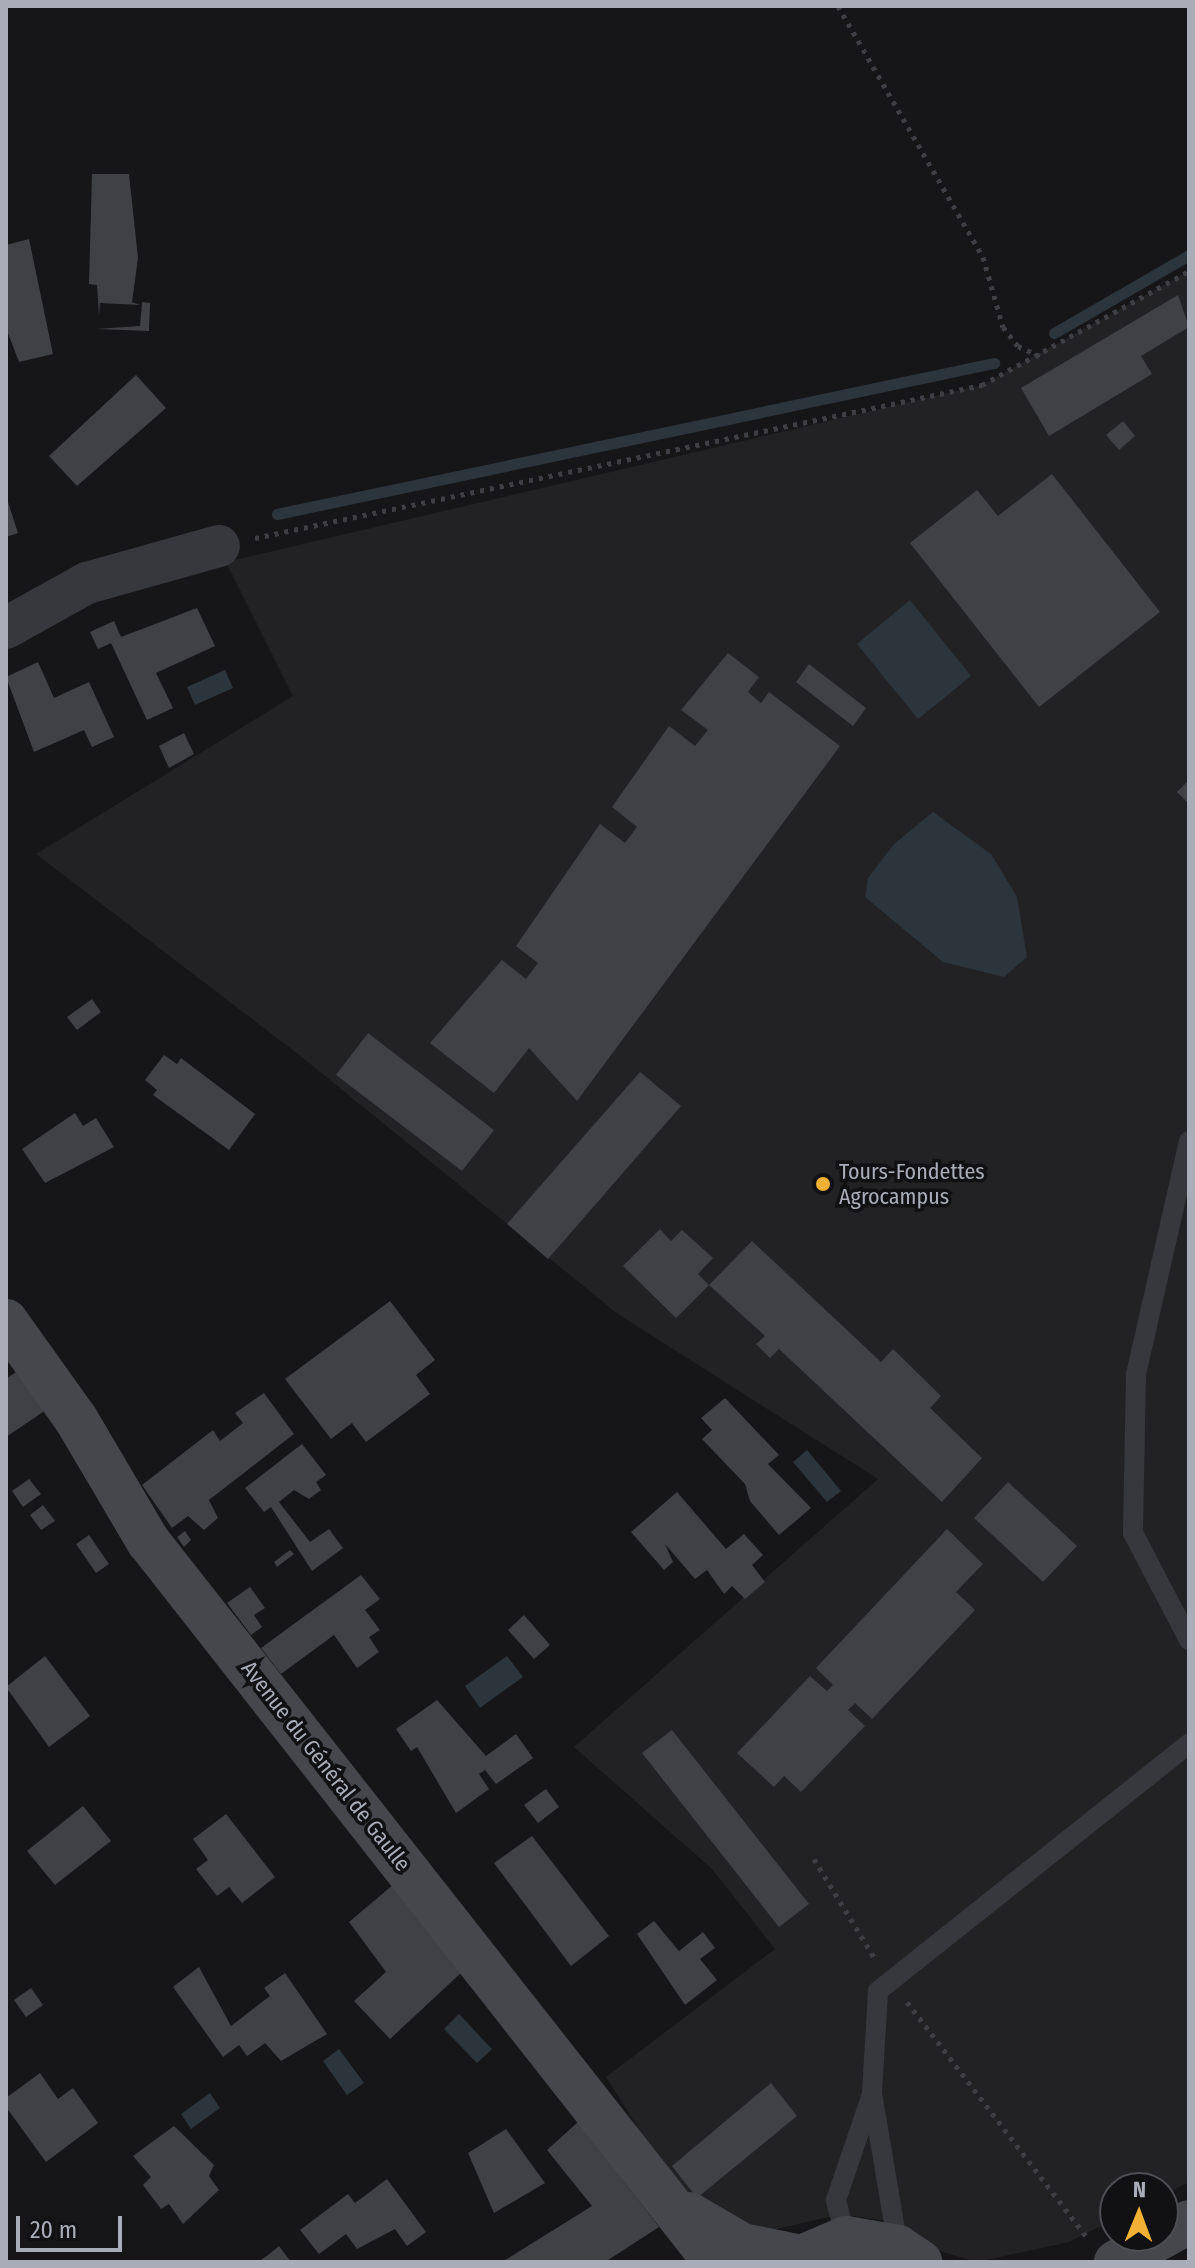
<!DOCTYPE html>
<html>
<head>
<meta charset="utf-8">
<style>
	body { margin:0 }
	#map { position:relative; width:1195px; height:2268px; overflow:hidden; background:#161618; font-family:"Fira Sans Condensed",sans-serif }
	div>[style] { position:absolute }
	.built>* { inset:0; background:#222225 }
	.water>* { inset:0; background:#2c353c }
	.stream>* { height:11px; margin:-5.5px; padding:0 5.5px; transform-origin:5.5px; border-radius:5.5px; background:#2c353c }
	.building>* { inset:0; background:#404145 }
	.path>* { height:5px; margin-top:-2.5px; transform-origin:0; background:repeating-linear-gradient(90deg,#3d3f44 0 4px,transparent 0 10px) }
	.lane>* { height:20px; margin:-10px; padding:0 10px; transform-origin:10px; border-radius:10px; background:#37383d }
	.street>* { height:42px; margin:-21px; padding:0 21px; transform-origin:21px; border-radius:21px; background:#37383d }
	.secondary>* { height:44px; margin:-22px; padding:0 22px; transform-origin:22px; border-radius:22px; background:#45474d }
	.dots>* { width:22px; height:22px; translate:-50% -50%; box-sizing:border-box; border:4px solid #111113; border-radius:50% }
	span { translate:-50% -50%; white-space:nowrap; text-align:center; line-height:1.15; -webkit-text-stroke:7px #111113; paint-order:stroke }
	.poi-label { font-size:22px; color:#a8adb8 }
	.left { translate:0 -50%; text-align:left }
	.street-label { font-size:22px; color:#a8adb8 }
	.frame { position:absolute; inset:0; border:8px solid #a8adb8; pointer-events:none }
	.north { position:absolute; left:1099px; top:2172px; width:80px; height:80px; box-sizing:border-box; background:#111113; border:2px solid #4d4f55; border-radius:50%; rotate:1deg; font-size:22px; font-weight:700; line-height:32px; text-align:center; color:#a8adb8 }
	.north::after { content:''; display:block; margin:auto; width:28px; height:36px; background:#f2b134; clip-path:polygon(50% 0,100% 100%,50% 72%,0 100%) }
	.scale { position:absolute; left:16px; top:2216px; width:106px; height:36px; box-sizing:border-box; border:4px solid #a8adb8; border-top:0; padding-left:10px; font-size:24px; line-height:28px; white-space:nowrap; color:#a8adb8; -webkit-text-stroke:6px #111113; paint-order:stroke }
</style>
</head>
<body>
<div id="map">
	<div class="built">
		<div style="clip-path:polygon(1189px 271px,1189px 2182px,1163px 2195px,1163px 2188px,1115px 2188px,1115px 2219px,1069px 2242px,977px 2262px,926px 2247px,892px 2222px,841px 2214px,764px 2232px,690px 2210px,606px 2077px,775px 1949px,712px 1869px,574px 1747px,878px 1479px,618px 1314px,298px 1054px,36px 854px,293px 696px,226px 562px,982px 385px)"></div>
	</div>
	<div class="water">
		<div style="clip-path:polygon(910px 600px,971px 676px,918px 719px,857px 644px)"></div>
		<div style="clip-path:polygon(225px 670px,233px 688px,195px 705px,187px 687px)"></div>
		<div style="clip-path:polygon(933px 812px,991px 854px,1017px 897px,1027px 957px,1004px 977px,943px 962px,865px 897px,868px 878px,894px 844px)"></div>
		<div style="clip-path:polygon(807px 1450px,841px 1491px,827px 1502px,793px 1462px)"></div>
		<div style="clip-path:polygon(507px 1656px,523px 1677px,480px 1708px,465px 1686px)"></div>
		<div style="clip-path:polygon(459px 2014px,492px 2049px,477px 2063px,444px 2029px)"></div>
		<div style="clip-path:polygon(339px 2049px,364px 2083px,347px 2095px,323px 2061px)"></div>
		<div style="clip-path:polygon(210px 2093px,220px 2108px,191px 2129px,181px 2114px)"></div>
	</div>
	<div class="stream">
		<div style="left:1054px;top:333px;width:156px;rotate:-30deg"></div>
		<div style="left:277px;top:514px;width:733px;rotate:-11.89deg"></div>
	</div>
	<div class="building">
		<div style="clip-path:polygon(92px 174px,129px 174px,138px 258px,132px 302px,140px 305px,100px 303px,99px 316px,97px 285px,89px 284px)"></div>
		<div style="clip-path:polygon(29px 239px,53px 354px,19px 362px,6px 328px,6px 245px)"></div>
		<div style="clip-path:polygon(1178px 295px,1189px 327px,1141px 356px,1152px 374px,1049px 436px,1021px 388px)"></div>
		<div style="clip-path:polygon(142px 302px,150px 303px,149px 331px,96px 329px,140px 326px)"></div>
		<div style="clip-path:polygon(136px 375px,166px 408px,77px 486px,49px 456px)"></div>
		<div style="clip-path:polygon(1123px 421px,1135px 436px,1119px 450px,1106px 435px)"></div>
		<div style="clip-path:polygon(1052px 474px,1160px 612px,1039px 707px,910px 543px,977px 490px,998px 516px)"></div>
		<div style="clip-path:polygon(6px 496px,18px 533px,6px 537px)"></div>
		<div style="clip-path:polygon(197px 608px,215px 646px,156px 673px,173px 708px,147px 720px,111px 643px,98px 649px,90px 632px,114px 621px,121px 637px)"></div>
		<div style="clip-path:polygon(728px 653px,759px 677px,748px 692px,761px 703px,769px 692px,840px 746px,577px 1101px,529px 1048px,494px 1093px,430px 1043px,502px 960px,526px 979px,538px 963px,516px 946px,600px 824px,625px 843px,637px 827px,612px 807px,669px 726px,695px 746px,708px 730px,681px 710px)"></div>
		<div style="clip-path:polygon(38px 662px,54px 698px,89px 682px,114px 737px,92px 747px,84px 730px,34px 752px,6px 677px)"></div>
		<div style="clip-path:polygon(809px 664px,866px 708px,853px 726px,796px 682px)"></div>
		<div style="clip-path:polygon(184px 733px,194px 754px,169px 768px,159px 746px)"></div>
		<div style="clip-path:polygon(1189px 780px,1189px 804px,1177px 792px)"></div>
		<div style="clip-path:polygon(92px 999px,101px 1012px,77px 1030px,67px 1017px)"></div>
		<div style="clip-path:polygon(368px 1033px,494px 1130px,462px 1171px,336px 1075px)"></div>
		<div style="clip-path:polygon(164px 1055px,177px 1064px,181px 1058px,255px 1114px,229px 1150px,153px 1095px,157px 1090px,145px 1080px)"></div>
		<div style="clip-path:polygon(640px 1072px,681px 1106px,548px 1259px,507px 1224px)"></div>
		<div style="clip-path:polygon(75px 1113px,83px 1126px,96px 1118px,114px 1147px,45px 1183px,22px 1149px)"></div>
		<div style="clip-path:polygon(660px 1229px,671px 1241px,682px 1230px,713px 1258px,698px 1274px,709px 1285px,676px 1318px,623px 1266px)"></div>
		<div style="clip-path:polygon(752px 1241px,881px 1362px,893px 1349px,941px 1396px,930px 1408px,982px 1458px,942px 1502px,779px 1349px,770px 1358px,756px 1344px,765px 1336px,709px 1285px)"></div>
		<div style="clip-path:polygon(390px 1301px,435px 1360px,416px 1375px,430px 1394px,366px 1442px,352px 1423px,331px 1439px,285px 1379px)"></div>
		<div style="clip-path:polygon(19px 1370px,46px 1410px,6px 1437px,6px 1379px)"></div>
		<div style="clip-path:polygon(264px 1393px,294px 1434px,209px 1500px,218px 1518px,204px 1530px,188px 1516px,172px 1528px,142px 1485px,213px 1430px,220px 1441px,243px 1423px,235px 1413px)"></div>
		<div style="clip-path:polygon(725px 1398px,779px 1455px,768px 1464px,811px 1508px,779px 1535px,750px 1501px,745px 1484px,702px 1439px,712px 1430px,701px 1418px)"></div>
		<div style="clip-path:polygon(302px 1444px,326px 1475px,316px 1482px,321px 1490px,309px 1499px,294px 1490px,279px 1502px,310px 1542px,329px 1529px,343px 1548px,312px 1571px,271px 1507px,264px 1512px,245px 1488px)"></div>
		<div style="clip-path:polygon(29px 1479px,41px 1494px,23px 1507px,12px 1491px)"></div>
		<div style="clip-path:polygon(1008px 1482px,1077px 1546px,1043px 1582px,974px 1518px)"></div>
		<div style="clip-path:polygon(677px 1492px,726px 1549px,744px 1534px,763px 1555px,752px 1565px,765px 1582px,745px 1599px,732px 1586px,724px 1594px,707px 1570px,695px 1579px,665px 1544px,673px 1562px,664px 1570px,631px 1532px)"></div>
		<div style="clip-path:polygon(43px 1505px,55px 1521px,41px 1530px,30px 1515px)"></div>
		<div style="clip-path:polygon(947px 1529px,983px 1564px,956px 1592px,975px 1610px,872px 1719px,855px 1703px,848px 1710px,865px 1726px,801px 1792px,784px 1776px,774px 1787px,737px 1753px,810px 1676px,827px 1691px,833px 1685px,816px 1668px)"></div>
		<div style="clip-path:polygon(185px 1531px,191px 1540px,184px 1547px,177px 1537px)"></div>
		<div style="clip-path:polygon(89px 1535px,109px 1564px,96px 1573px,76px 1544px)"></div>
		<div style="clip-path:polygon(290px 1550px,294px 1554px,277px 1567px,274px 1562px)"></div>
		<div style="clip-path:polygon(361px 1575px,380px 1599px,365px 1610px,380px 1630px,369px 1637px,379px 1652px,357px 1668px,334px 1635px,281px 1674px,261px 1648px)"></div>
		<div style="clip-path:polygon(250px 1587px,265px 1608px,254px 1615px,262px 1627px,251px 1635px,227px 1603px)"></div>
		<div style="clip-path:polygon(524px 1615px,550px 1645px,534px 1659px,508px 1630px)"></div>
		<div style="clip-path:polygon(45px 1656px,90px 1716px,49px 1747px,6px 1687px)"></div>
		<div style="clip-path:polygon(437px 1700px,486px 1756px,516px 1734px,533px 1758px,496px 1784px,485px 1770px,479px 1774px,489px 1789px,456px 1813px,417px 1747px,411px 1751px,396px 1729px)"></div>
		<div style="clip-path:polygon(672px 1730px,809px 1904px,779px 1927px,642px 1753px)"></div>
		<div style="clip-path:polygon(546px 1789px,559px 1807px,538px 1823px,524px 1805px)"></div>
		<div style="clip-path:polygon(83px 1806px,111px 1841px,55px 1885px,27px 1851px)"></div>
		<div style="clip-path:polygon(226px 1814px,275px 1877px,242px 1903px,229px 1887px,217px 1896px,196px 1869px,208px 1860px,193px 1839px)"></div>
		<div style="clip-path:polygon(532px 1836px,609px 1936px,571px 1966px,494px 1863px)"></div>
		<div style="clip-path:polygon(394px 1884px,462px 1972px,390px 2039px,354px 2001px,386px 1972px,349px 1922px)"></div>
		<div style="clip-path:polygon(654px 1921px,679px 1951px,703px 1932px,715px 1948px,700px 1959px,717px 1980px,685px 2005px,637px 1934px)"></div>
		<div style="clip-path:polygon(199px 1967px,231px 2026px,270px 1996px,264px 1988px,285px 1973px,327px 2034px,281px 2061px,265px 2043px,247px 2056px,239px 2045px,223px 2057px,173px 1987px)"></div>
		<div style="clip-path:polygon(31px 1988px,43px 2005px,26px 2017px,14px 2000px)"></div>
		<div style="clip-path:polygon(40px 2073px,58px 2099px,73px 2088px,98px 2123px,46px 2162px,6px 2107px,6px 2098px)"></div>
		<div style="clip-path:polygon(771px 2083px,797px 2116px,697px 2198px,672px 2166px)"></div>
		<div style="clip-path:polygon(578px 2122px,659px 2227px,605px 2262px,502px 2262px,592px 2206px,547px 2150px)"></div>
		<div style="clip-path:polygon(174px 2126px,214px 2165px,209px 2176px,219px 2190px,183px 2224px,169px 2204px,161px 2209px,143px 2185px,151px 2177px,133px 2156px)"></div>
		<div style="clip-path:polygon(506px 2129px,545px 2183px,494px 2213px,468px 2153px)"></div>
		<div style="clip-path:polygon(387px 2179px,426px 2232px,407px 2246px,395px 2229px,357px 2249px,346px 2234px,319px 2254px,300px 2230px,348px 2194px,355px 2203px)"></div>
		<div style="clip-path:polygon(279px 2246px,291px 2262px,258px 2262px,268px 2255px)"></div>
	</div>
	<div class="path">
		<div style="left:838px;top:6px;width:290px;rotate:60deg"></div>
		<div style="left:983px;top:257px;width:73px;rotate:74.1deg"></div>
		<div style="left:1003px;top:327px;width:24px;rotate:52deg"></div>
		<div style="left:1018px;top:346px;width:26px;rotate:25deg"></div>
		<div style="left:255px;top:538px;width:743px;rotate:-11.88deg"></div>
		<div style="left:982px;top:385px;width:236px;rotate:-28.8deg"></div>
		<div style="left:814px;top:1859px;width:117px;rotate:58.6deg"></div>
		<div style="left:907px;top:2002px;width:298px;rotate:52.6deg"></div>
	</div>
	<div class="lane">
		<div style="left:1189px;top:1141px;width:239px;rotate:102.8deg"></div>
		<div style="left:1136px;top:1374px;width:159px;rotate:91.1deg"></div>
		<div style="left:1133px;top:1533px;width:121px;rotate:62.4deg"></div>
		<div style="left:846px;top:2238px;width:39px;rotate:-105deg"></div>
		<div style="left:836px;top:2200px;width:109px;rotate:-71.2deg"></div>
		<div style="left:898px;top:2247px;width:156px;rotate:-99.6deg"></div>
		<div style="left:872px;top:2093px;width:102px;rotate:-86.6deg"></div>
		<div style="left:878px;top:1991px;width:397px;rotate:-38.5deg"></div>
	</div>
	<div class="street">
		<div style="left:6px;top:628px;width:93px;rotate:-29.1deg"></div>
		<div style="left:87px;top:583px;width:137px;rotate:-15.7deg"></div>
	</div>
	<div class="secondary">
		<div style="left:6px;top:1321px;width:120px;rotate:54.5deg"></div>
		<div style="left:76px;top:1419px;width:142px;rotate:59.5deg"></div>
		<div style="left:148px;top:1541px;width:917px;rotate:51.82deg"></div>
		<div style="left:689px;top:2214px;width:61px;rotate:30.3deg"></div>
		<div style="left:742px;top:2245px;width:56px;rotate:11.3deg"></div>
		<div style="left:790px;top:2262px;width:61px;rotate:-23.2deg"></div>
		<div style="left:846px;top:2238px;width:53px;rotate:9.8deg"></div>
		<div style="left:898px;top:2247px;width:27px;rotate:34deg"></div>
		<div style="left:1116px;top:2262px;width:83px;rotate:-28.7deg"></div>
	</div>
	<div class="dots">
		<div style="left:823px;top:1184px;background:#f2b134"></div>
	</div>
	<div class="poi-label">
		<span class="left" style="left:839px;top:1184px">Tours-Fondettes<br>Agrocampus</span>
	</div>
	<div class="street-label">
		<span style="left:326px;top:1766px;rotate:52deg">Avenue du Général de Gaulle</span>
	</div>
	<div class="frame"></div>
	<div class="north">N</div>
	<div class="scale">20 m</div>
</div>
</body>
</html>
